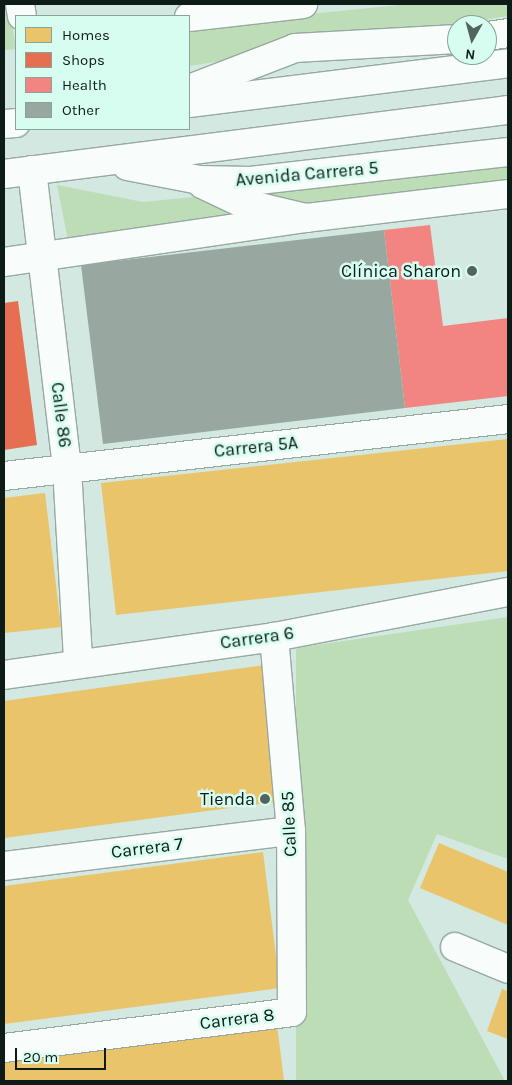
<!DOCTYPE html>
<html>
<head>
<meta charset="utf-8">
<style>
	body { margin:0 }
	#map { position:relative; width:512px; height:1085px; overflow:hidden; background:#d2e8e0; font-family:Karla,sans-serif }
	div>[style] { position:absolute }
	.green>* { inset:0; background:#bdddb7 }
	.homes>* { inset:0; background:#e9c46a }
	.shops>* { inset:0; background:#e76f51 }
	.health>* { inset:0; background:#f28482 }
	.building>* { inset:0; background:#98a8a0 }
	.roads { filter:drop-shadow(1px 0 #97a8a2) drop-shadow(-1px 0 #97a8a2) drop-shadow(0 1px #97a8a2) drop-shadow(0 -1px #97a8a2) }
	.minor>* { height:28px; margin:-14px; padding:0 14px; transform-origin:14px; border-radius:14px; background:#f8fcfa }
	.major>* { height:28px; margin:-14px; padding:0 14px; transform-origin:14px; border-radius:14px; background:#f8fcfa }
	.dots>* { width:14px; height:14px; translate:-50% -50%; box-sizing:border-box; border:2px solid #d7fdf1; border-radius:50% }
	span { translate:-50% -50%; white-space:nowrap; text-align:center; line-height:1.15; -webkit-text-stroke:5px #d7fdf1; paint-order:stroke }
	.street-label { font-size:18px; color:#0e1c18 }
	.poi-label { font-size:18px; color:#0e1c18 }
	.right { translate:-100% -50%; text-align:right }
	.frame { position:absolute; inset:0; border:5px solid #0e1c18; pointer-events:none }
	.legend { position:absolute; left:15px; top:15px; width:175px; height:115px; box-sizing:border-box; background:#d7fdf1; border:1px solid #87a39a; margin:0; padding:6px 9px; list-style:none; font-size:15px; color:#0e1c18 }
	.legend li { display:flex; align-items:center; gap:10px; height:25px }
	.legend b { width:25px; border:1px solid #87a39a }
	.north { position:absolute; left:447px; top:15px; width:50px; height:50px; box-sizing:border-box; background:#d7fdf1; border:1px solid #87a39a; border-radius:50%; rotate:187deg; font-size:14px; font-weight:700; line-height:20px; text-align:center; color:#0e1c18 }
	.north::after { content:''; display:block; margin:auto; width:18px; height:22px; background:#53635e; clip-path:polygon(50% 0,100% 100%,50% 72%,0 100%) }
	.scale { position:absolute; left:15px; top:1048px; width:91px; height:22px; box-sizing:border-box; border:2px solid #0e1c18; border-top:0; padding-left:6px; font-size:15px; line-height:18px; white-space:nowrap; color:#0e1c18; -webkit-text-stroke:4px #d7fdf1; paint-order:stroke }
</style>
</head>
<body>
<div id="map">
	<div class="green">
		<div style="clip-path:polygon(4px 4px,9px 4px,16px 49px,4px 50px)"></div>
		<div style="clip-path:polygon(410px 4px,508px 4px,508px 16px,189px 66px,189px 26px)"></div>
		<div style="clip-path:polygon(508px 166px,508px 186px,68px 240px,57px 185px,143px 202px)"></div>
		<div style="clip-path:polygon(508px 617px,508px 859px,437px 834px,408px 900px,505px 1081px,296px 1081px,296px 648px)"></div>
	</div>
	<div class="homes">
		<div style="clip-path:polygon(508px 439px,508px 571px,116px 615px,101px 483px)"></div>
		<div style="clip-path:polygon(45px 493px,61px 627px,4px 633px,4px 498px)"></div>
		<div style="clip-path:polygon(265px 665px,283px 801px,4px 838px,4px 701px)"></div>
		<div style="clip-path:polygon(439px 843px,508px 872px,508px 925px,420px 888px)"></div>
		<div style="clip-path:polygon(263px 852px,280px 988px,4px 1024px,4px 886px)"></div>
		<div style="clip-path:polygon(502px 989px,508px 991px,508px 1039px,487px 1031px)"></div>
		<div style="clip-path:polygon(277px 1025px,284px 1081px,4px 1081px,4px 1060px)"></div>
	</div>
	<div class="shops">
		<div style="clip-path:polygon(18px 301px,37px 445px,4px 450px,4px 303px)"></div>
	</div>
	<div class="health">
		<div style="clip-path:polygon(430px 225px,443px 326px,508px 318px,508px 396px,405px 408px,384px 230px)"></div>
	</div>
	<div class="building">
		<div style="clip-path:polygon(384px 230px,405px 408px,103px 444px,81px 265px)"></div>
	</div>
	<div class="roads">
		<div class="minor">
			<div style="left:20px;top:4px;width:12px;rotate:81deg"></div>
			<div style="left:189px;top:17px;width:115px;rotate:-6.5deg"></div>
			<div style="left:32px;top:170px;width:300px;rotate:83.3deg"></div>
			<div style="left:67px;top:468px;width:193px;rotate:86.7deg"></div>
			<div style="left:4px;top:262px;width:305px;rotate:-8.3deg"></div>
			<div style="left:306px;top:218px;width:203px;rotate:-6.8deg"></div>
			<div style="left:4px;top:476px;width:507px;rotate:-6.45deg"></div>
			<div style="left:4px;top:675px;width:273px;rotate:-8deg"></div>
			<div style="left:274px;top:637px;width:238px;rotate:-10.9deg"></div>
			<div style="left:4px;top:866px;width:289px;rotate:-7deg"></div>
			<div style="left:455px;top:947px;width:57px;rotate:22.5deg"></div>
			<div style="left:4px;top:1048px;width:290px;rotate:-7.1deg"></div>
			<div style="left:292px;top:1012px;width:181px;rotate:-90.3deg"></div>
			<div style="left:291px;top:831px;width:195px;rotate:-95deg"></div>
		</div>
		<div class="major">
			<div style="left:487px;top:36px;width:21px;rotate:-8deg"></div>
			<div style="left:189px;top:89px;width:114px;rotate:-21.1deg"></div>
			<div style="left:295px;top:48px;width:162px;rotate:-3.2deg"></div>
			<div style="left:189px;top:103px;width:321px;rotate:-7.1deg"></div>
			<div style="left:4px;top:124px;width:12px;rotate:-5deg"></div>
			<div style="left:127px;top:166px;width:74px;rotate:10.9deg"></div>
			<div style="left:200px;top:180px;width:50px;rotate:1.1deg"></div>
			<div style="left:250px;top:181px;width:260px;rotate:-6.4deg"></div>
			<div style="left:4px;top:174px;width:508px;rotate:-7.24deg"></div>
			<div style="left:202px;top:184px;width:44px;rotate:25.4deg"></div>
			<div style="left:242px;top:203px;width:66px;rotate:13.2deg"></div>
		</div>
	</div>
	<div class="dots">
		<div style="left:472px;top:271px;background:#53635e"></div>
		<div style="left:265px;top:799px;background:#53635e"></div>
	</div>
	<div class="street-label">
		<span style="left:307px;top:174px;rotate:-5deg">Avenida Carrera 5</span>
		<span style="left:61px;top:415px;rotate:83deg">Calle 86</span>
		<span style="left:256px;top:447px;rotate:-6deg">Carrera 5A</span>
		<span style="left:257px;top:638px;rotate:-8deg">Carrera 6</span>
		<span style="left:289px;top:824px;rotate:-93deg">Calle 85</span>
		<span style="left:147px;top:848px;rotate:-7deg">Carrera 7</span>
		<span style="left:237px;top:1019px;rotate:-7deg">Carrera 8</span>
	</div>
	<div class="poi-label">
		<span class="right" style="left:461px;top:271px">Clínica Sharon</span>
		<span class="right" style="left:255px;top:799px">Tienda</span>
	</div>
	<div class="frame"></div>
	<ul class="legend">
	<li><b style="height:14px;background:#e9c46a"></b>Homes</li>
	<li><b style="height:14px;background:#e76f51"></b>Shops</li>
	<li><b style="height:14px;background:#f28482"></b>Health</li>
	<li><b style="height:14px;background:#98a8a0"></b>Other</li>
	</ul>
	<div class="north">N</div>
	<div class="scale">20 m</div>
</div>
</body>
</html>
